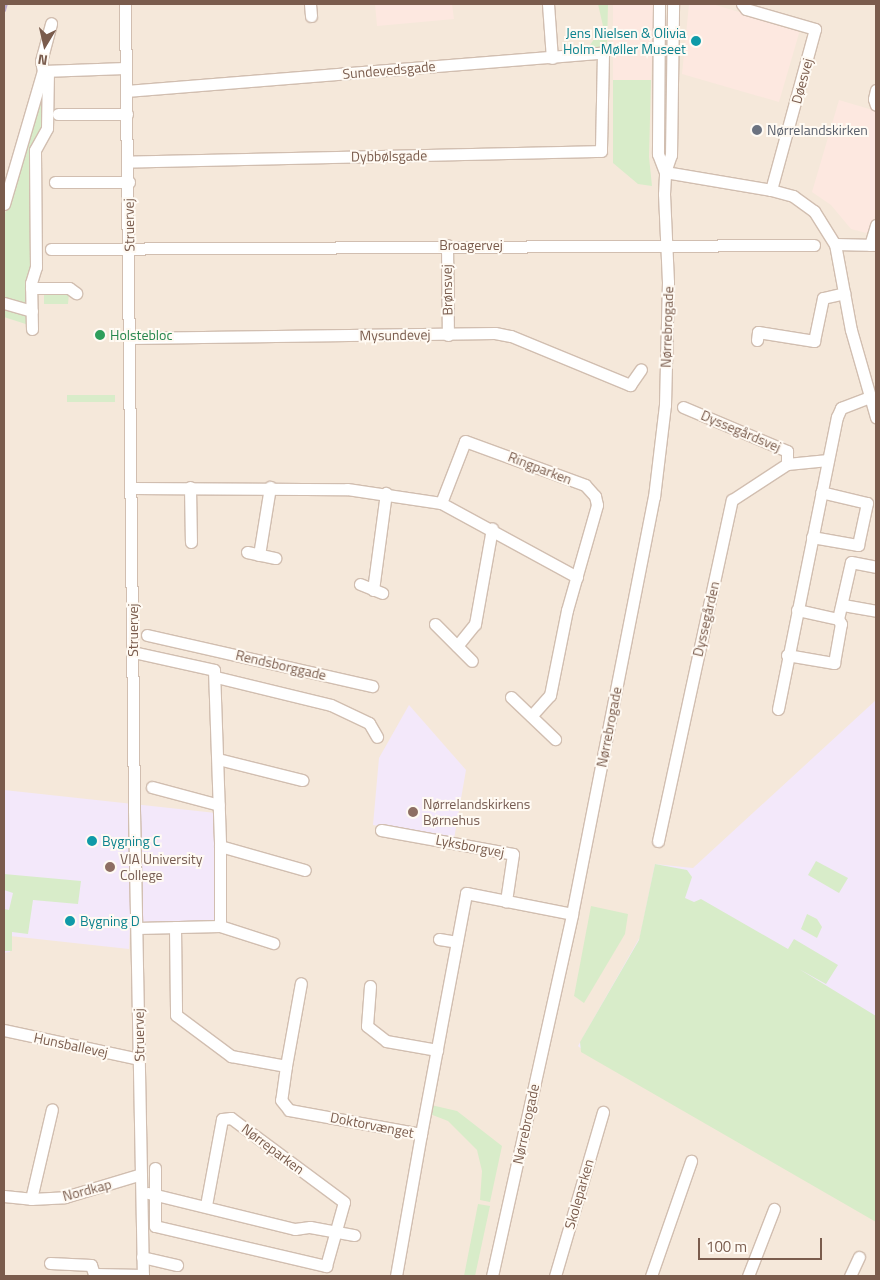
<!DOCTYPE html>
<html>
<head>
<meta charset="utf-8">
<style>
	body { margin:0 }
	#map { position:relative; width:880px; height:1280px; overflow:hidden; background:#fdf6ec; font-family:"Titillium Web",sans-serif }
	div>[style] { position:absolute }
	.residential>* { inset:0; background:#f5e8da }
	.commercial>* { inset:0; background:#fde8e0 }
	.education>* { inset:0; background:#f3e8fa }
	.green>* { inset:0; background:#d8ecc9 }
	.roads { filter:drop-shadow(1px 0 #d1beb0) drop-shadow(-1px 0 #d1beb0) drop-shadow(0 1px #d1beb0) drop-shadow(0 -1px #d1beb0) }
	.minor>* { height:11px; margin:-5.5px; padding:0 5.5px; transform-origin:5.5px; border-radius:5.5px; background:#fff }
	.rail>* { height:2.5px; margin-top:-1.25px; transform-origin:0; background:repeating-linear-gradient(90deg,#b9a8c9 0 8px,transparent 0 13px) }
	.dots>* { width:14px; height:14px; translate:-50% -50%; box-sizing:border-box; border:2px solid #fffaf3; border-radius:50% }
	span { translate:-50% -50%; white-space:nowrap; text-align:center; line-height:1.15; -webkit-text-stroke:4px #fffaf3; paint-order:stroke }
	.culture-label { font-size:14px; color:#0d838f }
	.right { translate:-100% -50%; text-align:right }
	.left { translate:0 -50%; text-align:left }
	.street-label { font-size:14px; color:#7a5c4d }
	.worship-label { font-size:14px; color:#5b616d }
	.leisure-label { font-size:14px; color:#27864d }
	.education-label { font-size:14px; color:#785e54 }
	.frame { position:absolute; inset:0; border:5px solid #7a5c4d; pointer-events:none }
	.north { position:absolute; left:20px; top:20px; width:50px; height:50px; -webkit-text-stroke:4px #fffaf3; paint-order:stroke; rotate:189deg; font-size:14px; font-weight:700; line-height:20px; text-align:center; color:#7a5c4d }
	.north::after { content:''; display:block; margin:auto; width:18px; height:22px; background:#7a5c4d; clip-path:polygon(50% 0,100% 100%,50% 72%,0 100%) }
	.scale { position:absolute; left:698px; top:1238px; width:124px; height:22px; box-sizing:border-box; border:2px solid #7a5c4d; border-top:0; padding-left:6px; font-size:15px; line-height:18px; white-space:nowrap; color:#7a5c4d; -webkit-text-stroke:4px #fffaf3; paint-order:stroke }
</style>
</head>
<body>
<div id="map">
	<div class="residential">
		<div style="clip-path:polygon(4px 4px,876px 4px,876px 1276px,4px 1276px)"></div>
	</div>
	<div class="commercial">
		<div style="clip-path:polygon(375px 4px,452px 4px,454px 19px,377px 26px)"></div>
		<div style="clip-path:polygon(613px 4px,655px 4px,651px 80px,613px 80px)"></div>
		<div style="clip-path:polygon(689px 4px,712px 4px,800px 30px,779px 102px,682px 74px)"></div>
		<div style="clip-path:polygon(839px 100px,876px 111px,876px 212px,870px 234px,851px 229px,831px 205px,812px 192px)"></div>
	</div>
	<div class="education">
		<div style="clip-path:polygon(876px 700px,876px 1220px,591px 1057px,578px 1046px,640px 937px,655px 864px,693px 868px)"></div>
		<div style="clip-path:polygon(409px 705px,466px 770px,454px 839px,373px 825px,379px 758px)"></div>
		<div style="clip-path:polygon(4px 790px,216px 813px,217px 921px,130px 924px,129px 949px,10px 936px,10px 952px,4px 953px)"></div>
	</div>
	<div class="green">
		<div style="clip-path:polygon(598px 4px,608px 4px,607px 46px,588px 48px,603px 26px)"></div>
		<div style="clip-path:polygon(613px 80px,651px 80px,649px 157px,652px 186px,638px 184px,613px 163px)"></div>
		<div style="clip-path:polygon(45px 84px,50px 130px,39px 158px,38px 328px,4px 317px,4px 217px)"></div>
		<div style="clip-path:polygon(44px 293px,69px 293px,68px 304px,44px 304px)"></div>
		<div style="clip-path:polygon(67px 395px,115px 395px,115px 402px,67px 402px)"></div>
		<div style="clip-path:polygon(816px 861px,848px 878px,839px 893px,808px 875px)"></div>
		<div style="clip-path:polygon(655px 864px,687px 870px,692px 877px,685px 898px,694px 902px,701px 899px,788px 949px,794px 939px,838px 965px,826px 984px,799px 969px,876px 1016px,876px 1222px,581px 1052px,580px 1042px,639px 940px)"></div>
		<div style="clip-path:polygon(4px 874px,81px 881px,78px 904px,33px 900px,28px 934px,12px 932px,12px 951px,4px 951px,4px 909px,9px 910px,13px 893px,4px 890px)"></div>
		<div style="clip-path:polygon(591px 906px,628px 914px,625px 934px,584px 1003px,574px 996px)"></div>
		<div style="clip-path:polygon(807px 914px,817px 919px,822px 927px,817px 938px,801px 929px)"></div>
		<div style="clip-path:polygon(431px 1105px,457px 1111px,502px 1146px,490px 1202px,480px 1200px,482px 1171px,477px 1150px,448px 1121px,430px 1114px)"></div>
		<div style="clip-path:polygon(478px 1204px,490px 1206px,475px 1276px,464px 1276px)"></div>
	</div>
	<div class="roads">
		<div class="minor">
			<div style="left:125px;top:4px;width:806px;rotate:89.36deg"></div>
			<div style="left:134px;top:810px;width:466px;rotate:88.9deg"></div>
			<div style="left:310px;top:4px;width:12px;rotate:85deg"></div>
			<div style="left:548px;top:4px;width:54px;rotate:85.8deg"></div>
			<div style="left:659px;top:4px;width:150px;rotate:90.4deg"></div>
			<div style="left:658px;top:154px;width:19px;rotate:69deg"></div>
			<div style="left:742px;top:4px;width:6px;rotate:51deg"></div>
			<div style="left:746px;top:9px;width:72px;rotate:16.2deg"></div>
			<div style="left:815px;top:29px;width:167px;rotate:105.3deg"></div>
			<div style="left:43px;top:71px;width:10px;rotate:-101deg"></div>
			<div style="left:41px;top:61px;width:39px;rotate:-75deg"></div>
			<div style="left:876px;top:90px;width:9px;rotate:103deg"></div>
			<div style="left:874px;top:99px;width:6px;rotate:72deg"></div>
			<div style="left:126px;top:91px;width:479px;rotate:-4.6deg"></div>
			<div style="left:603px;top:53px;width:98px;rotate:91.2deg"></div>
			<div style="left:601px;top:151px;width:473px;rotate:178.7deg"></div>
			<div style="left:58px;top:114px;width:69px"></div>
			<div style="left:665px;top:172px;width:108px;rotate:9.6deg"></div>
			<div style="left:771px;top:190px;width:23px;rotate:15deg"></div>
			<div style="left:793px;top:196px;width:26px;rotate:36deg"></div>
			<div style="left:814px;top:211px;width:39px;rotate:58deg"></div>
			<div style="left:835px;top:244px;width:87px;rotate:79.5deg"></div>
			<div style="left:851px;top:330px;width:91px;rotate:74deg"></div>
			<div style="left:55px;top:182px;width:74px"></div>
			<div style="left:4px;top:204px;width:139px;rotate:-73.7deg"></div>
			<div style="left:43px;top:71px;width:82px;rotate:-2.1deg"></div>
			<div style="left:835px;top:244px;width:41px;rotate:1.4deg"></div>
			<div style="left:447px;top:245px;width:90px;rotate:89.4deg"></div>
			<div style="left:870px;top:245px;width:21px;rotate:-73deg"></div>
			<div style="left:51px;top:249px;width:763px;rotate:-0.3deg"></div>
			<div style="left:31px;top:288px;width:38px"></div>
			<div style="left:69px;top:288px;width:9px;rotate:36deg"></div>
			<div style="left:4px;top:303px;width:29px;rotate:16deg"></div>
			<div style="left:32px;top:329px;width:46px;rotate:-91.2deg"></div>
			<div style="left:31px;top:283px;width:17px;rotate:-73deg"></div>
			<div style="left:36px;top:267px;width:117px;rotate:-90.5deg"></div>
			<div style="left:35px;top:150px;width:25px;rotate:-61deg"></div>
			<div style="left:47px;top:128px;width:57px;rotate:-89deg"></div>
			<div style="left:129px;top:338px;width:366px;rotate:-0.8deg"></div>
			<div style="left:495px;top:333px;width:16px;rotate:11deg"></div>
			<div style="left:511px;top:336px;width:129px;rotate:22.4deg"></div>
			<div style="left:630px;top:385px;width:19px;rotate:-55deg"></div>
			<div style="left:757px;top:340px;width:8px;rotate:-83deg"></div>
			<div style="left:758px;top:332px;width:57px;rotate:9.1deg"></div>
			<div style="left:814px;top:341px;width:44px;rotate:-78.2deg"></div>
			<div style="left:823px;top:298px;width:22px;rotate:-13deg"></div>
			<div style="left:683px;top:407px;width:113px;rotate:22.9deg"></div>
			<div style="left:787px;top:451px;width:13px;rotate:90deg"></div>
			<div style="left:190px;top:487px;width:55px;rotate:89deg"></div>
			<div style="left:132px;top:488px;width:215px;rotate:0.3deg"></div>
			<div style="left:347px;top:489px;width:95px;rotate:8.5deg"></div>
			<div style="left:441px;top:503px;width:155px;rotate:28.6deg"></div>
			<div style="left:441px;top:503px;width:66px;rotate:-68.8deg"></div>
			<div style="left:465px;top:441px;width:128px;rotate:20.1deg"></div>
			<div style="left:585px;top:485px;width:15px;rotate:48deg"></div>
			<div style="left:595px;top:496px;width:9px;rotate:77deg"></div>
			<div style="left:597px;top:505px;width:109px;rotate:105.9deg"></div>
			<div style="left:567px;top:610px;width:87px;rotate:101.3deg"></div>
			<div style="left:550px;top:695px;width:28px;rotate:132deg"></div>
			<div style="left:812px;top:537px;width:47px;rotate:9.9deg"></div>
			<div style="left:858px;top:545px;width:43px;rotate:-77.9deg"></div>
			<div style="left:867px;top:503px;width:47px;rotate:-166.6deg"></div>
			<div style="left:247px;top:552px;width:29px;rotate:12deg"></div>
			<div style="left:259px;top:555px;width:69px;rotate:-80.8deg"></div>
			<div style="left:360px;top:584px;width:24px;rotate:22deg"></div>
			<div style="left:373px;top:590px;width:98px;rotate:-82.4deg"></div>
			<div style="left:843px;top:605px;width:34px;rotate:10deg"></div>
			<div style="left:838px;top:619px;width:58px;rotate:-77.2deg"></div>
			<div style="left:851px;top:562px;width:25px;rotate:11deg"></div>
			<div style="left:435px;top:624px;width:52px;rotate:45deg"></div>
			<div style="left:147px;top:635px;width:231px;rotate:12.8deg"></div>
			<div style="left:457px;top:646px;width:28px;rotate:-51deg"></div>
			<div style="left:475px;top:624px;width:97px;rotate:-79.9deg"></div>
			<div style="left:133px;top:652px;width:83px;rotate:12.5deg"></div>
			<div style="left:214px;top:670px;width:176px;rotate:88deg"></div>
			<div style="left:220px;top:846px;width:80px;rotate:90deg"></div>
			<div style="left:220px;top:926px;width:83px;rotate:178.6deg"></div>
			<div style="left:787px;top:655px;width:48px;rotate:9.7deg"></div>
			<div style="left:834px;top:663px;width:40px;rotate:-80deg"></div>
			<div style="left:841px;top:624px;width:6px;rotate:-121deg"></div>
			<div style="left:838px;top:619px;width:42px;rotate:-167.6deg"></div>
			<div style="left:216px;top:677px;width:118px;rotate:13.7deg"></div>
			<div style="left:331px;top:705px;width:42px;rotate:25.3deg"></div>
			<div style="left:369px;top:723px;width:16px;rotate:60deg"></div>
			<div style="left:511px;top:697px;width:61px;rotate:43.7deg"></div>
			<div style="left:778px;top:709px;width:298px;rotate:-78.6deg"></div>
			<div style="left:837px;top:417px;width:10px;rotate:-66deg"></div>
			<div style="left:841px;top:408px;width:31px;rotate:-21deg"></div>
			<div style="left:218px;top:759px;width:87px;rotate:14deg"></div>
			<div style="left:152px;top:787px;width:69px;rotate:15deg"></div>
			<div style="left:381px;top:830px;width:134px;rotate:10.3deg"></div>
			<div style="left:513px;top:854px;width:48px;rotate:98.5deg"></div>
			<div style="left:658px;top:841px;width:349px;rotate:-77.8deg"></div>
			<div style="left:732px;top:500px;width:66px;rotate:-33.2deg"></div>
			<div style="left:787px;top:464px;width:41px;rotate:-5.6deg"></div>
			<div style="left:220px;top:846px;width:88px;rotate:15.8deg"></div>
			<div style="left:220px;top:926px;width:56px;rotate:17.8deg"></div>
			<div style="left:175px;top:927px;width:88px;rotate:89.3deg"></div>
			<div style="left:176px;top:1015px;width:69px;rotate:36.7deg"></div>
			<div style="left:231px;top:1056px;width:56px;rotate:10.3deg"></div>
			<div style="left:286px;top:1066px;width:84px;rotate:-79.8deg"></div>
			<div style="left:439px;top:939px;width:18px;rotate:9deg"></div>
			<div style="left:370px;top:986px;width:40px;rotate:94.3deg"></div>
			<div style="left:367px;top:1026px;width:24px;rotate:38deg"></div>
			<div style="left:386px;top:1041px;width:52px;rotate:10deg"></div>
			<div style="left:4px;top:1030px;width:138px;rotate:12.1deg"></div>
			<div style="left:286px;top:1066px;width:34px;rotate:98deg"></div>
			<div style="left:281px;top:1100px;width:13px;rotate:51deg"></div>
			<div style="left:289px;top:1110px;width:134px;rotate:10.3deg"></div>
			<div style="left:421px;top:1134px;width:144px;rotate:100deg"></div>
			<div style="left:421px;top:1134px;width:245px;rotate:-79.4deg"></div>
			<div style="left:466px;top:893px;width:108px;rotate:11.2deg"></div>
			<div style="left:155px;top:1168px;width:58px;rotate:90deg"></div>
			<div style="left:155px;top:1226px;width:176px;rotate:13.2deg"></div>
			<div style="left:326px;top:1266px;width:66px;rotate:-74.3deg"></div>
			<div style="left:344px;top:1202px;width:141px;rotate:-143.4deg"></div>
			<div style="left:231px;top:1118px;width:9px;rotate:174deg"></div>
			<div style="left:222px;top:1119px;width:87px;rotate:100.5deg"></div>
			<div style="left:148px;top:1193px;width:151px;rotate:13.8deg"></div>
			<div style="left:295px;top:1229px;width:15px;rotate:-8deg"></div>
			<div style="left:310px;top:1227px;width:45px;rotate:10.3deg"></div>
			<div style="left:4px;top:1196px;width:27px;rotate:6deg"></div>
			<div style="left:31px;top:1199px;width:34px;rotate:-3deg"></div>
			<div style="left:65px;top:1197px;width:79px;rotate:-16.8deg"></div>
			<div style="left:31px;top:1199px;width:92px;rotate:-76.9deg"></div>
			<div style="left:142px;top:1257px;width:36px;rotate:13deg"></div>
			<div style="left:50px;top:1263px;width:41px;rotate:2.8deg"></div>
			<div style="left:91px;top:1265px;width:9px;rotate:72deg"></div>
			<div style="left:94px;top:1274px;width:49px;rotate:1.2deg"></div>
			<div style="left:492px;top:1276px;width:371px;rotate:-77.5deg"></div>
			<div style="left:572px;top:914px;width:425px;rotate:-78.9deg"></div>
			<div style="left:654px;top:497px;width:93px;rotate:-83.2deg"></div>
			<div style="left:665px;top:405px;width:123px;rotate:-88.6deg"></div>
			<div style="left:668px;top:282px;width:88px;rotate:-92.6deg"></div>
			<div style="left:664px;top:194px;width:22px;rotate:-87deg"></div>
			<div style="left:665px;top:172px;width:18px;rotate:-71deg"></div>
			<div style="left:671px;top:155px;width:151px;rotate:-89.2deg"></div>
			<div style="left:555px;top:1276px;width:171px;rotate:-73.7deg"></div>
			<div style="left:651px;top:1276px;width:122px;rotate:-70.8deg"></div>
			<div style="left:748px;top:1276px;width:72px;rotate:-68.8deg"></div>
			<div style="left:850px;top:1276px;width:21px;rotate:-65deg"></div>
		</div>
	</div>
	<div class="rail">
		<div style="left:4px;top:11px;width:7px;rotate:-74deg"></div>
	</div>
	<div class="dots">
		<div style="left:696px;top:41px;background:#0f9aa8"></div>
		<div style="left:757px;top:130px;background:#6b7280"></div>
		<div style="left:100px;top:335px;background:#2e9e5b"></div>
		<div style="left:413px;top:812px;background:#8d6e63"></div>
		<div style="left:92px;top:841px;background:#0f9aa8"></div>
		<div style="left:110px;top:867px;background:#8d6e63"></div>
		<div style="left:70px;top:921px;background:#0f9aa8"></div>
	</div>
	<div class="culture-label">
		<span class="right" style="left:686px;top:41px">Jens Nielsen &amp; Olivia<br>Holm-Møller Museet</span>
		<span class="left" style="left:102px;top:841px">Bygning C</span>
		<span class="left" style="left:80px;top:921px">Bygning D</span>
	</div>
	<div class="street-label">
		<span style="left:389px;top:70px;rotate:-5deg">Sundevedsgade</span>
		<span style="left:802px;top:81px;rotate:-75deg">Døesvej</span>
		<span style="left:389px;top:156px;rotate:-1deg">Dybbølsgade</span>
		<span style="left:129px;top:225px;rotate:-91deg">Struervej</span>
		<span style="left:471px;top:245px">Broagervej</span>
		<span style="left:447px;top:290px;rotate:-91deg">Brønsvej</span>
		<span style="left:667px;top:327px;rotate:-88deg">Nørrebrogade</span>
		<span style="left:395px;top:335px;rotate:-1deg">Mysundevej</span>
		<span style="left:741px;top:431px;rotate:23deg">Dyssegårdsvej</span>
		<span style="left:540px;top:468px;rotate:21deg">Ringparken</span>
		<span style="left:706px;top:619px;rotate:-77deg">Dyssegården</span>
		<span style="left:133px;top:630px;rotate:-90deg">Struervej</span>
		<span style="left:281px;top:665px;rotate:13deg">Rendsborggade</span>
		<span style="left:609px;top:727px;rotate:-79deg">Nørrebrogade</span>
		<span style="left:470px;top:846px;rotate:11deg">Lyksborgvej</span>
		<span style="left:139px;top:1035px;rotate:-91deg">Struervej</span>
		<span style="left:71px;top:1045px;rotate:12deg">Hunsballevej</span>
		<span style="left:526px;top:1124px;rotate:-78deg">Nørrebrogade</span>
		<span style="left:372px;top:1125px;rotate:11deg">Doktorvænget</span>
		<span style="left:273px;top:1149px;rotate:37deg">Nørreparken</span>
		<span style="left:87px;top:1190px;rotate:-15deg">Nordkap</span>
		<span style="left:579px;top:1194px;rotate:-74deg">Skoleparken</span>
	</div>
	<div class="worship-label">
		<span class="left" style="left:767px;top:130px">Nørrelandskirken</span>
	</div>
	<div class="leisure-label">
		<span class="left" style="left:110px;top:335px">Holstebloc</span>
	</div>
	<div class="education-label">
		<span class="left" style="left:423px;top:812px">Nørrelandskirkens<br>Børnehus</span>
		<span class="left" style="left:120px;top:867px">VIA University<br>College</span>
	</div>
	<div class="frame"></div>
	<div class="north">N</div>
	<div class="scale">100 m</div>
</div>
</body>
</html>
